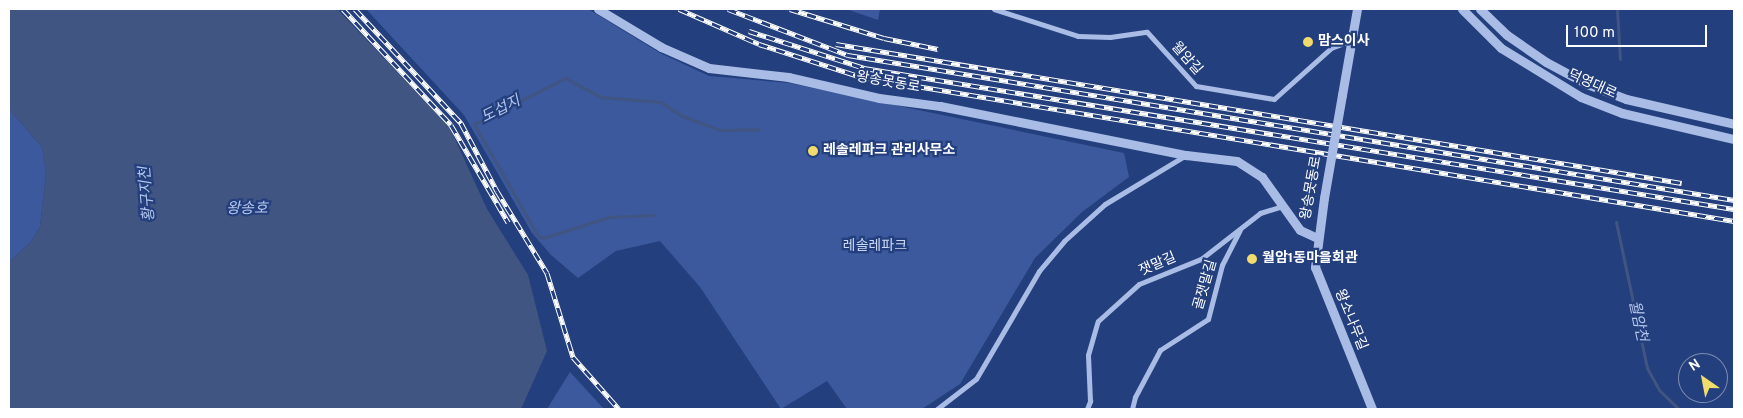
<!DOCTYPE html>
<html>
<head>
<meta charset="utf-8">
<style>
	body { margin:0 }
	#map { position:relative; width:1743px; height:418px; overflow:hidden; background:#243f7d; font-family:Overpass,"Noto Sans KR",sans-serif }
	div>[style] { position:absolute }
	.green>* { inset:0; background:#3b599c }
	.water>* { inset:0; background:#415582 }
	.stream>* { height:3px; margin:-1.5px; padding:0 1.5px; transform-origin:1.5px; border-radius:1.5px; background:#415582 }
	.minor>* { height:5px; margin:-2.5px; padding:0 2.5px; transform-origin:2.5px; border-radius:2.5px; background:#a8bce5 }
	.tertiary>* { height:9px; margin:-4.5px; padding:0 4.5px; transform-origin:4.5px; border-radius:4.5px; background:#a8bce5 }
	.rail>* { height:5px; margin-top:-2.5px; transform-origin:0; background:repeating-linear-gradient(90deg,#243f7d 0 9px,#fff 0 18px); box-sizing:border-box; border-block:1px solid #fff }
	.tertiary-bridge>* { height:9px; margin:-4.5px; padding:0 4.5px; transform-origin:4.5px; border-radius:4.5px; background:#a8bce5 }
	.dots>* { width:14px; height:14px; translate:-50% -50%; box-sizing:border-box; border:2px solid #243f7d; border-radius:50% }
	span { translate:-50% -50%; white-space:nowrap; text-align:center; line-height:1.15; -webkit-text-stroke:4.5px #243f7d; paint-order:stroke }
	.poi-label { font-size:14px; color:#fff; font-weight:700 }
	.left { translate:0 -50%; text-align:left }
	.street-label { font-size:14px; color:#fff }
	.park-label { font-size:14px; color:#cbd8f4 }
	.water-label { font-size:15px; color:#b4c6ed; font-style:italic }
	.frame { position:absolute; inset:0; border:10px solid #fff; pointer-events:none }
	.north { position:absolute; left:1678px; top:353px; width:50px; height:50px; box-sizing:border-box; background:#243f7d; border:1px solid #7c8cb1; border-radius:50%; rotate:327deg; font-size:14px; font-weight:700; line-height:20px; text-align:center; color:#fff }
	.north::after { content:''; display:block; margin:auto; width:18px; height:22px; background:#f0db6c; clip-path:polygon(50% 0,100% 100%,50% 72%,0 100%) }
	.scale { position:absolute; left:1566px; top:25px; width:141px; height:22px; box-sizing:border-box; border:2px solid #fff; border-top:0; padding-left:6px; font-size:15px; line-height:18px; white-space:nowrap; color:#fff; -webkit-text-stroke:4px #243f7d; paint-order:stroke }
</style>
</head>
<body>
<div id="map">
	<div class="green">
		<div style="clip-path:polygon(366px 9px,588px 9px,660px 53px,709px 76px,789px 83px,1124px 153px,1129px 177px,1082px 212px,1035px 258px,960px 384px,922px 409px,847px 409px,827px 381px,781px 409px,700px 287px,660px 241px,616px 251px,578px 278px,551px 255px,532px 233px,464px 115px)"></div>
		<div style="clip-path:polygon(846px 9px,880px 9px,878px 20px)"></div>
		<div style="clip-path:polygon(9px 109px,42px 147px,46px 173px,40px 227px,31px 242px,9px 262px)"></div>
		<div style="clip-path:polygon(570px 372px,604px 409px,547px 409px)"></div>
	</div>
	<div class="water">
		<div style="clip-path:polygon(9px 9px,337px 9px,449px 126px,487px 209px,528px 275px,547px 351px,521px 409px,9px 409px,9px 262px,31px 242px,40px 227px,46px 173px,42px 147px,9px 109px)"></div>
	</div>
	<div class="stream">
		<div style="left:1617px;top:9px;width:50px;rotate:86.6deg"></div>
		<div style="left:653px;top:215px;width:44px;rotate:177.4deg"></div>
		<div style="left:609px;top:217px;width:69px;rotate:162.3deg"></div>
		<div style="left:543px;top:238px;width:5px;rotate:-158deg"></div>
		<div style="left:538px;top:236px;width:129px;rotate:-119.7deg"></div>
		<div style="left:474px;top:124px;width:102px;rotate:-26.8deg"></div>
		<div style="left:565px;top:78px;width:41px;rotate:27.8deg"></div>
		<div style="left:601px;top:97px;width:60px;rotate:4.8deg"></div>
		<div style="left:661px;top:102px;width:25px;rotate:34deg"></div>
		<div style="left:682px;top:116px;width:40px;rotate:20.2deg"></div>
		<div style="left:720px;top:130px;width:39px;rotate:-1deg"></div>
		<div style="left:1616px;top:222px;width:149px;rotate:78deg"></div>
		<div style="left:1647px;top:368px;width:25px;rotate:61deg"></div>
		<div style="left:1659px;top:390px;width:28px;rotate:44deg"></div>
	</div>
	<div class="minor">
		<div style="left:994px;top:9px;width:88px;rotate:17.8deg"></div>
		<div style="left:1078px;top:36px;width:32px;rotate:2deg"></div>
		<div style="left:1110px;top:37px;width:37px;rotate:-8deg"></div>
		<div style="left:1147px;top:32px;width:73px;rotate:47.8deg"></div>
		<div style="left:1196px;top:86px;width:79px;rotate:9.5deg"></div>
		<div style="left:1274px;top:99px;width:76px;rotate:-41.8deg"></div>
		<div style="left:1331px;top:48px;width:22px;rotate:-21deg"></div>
		<div style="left:937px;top:409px;width:49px;rotate:-37.6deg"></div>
		<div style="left:976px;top:379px;width:125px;rotate:-59.7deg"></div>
		<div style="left:1039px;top:271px;width:39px;rotate:-50deg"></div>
		<div style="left:1064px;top:241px;width:55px;rotate:-42.1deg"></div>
		<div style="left:1105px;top:204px;width:95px;rotate:-31.2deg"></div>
		<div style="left:1087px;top:409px;width:9px;rotate:-69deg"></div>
		<div style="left:1090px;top:401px;width:46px;rotate:-92.5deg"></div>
		<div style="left:1088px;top:355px;width:35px;rotate:-74deg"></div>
		<div style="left:1098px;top:321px;width:55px;rotate:-42.1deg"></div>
		<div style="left:1139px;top:284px;width:67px;rotate:-22deg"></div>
		<div style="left:1201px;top:259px;width:75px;rotate:-37.9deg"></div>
		<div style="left:1260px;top:213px;width:24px;rotate:-17deg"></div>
		<div style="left:1132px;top:409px;width:12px;rotate:-76deg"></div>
		<div style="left:1135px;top:397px;width:53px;rotate:-62deg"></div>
		<div style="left:1160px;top:350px;width:57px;rotate:-32.9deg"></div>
		<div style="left:1208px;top:319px;width:56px;rotate:-75.5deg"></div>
		<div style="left:1222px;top:265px;width:39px;rotate:-63deg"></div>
	</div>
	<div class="tertiary">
		<div style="left:598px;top:9px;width:74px;rotate:31.1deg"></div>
		<div style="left:661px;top:47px;width:52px;rotate:23.6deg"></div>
		<div style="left:709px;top:68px;width:80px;rotate:6.5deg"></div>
		<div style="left:788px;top:77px;width:93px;rotate:13deg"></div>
		<div style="left:879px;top:98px;width:62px;rotate:7.5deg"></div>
		<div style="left:940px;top:106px;width:251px;rotate:11.3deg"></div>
		<div style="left:1186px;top:155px;width:51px;rotate:6.7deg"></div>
		<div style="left:1237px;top:161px;width:30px;rotate:33deg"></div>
		<div style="left:1262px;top:177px;width:65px;rotate:54.4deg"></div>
		<div style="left:1300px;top:230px;width:19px;rotate:25deg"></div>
		<div style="left:1462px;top:9px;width:55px;rotate:45deg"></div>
		<div style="left:1501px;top:48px;width:94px;rotate:31.5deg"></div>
		<div style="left:1581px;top:97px;width:44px;rotate:21.3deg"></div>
		<div style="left:1622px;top:113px;width:115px;rotate:13.1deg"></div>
		<div style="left:1480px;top:9px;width:37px;rotate:44deg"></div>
		<div style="left:1507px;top:35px;width:47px;rotate:34.7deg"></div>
		<div style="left:1546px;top:62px;width:47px;rotate:28.2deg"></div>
		<div style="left:1587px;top:84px;width:42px;rotate:21deg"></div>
		<div style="left:1626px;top:99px;width:111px;rotate:13deg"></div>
		<div style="left:1342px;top:95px;width:87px;rotate:-80.1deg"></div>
		<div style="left:1324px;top:198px;width:70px;rotate:97.4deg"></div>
		<div style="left:1315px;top:267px;width:153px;rotate:68.1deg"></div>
	</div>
	<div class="rail">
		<div style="left:343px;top:9px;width:158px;rotate:47deg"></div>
		<div style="left:451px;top:125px;width:113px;rotate:59.6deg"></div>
		<div style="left:355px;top:9px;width:156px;rotate:47.1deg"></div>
		<div style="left:461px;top:123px;width:77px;rotate:62.1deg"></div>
		<div style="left:497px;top:191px;width:96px;rotate:58.6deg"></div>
		<div style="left:547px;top:273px;width:88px;rotate:72.8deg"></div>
		<div style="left:573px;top:357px;width:69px;rotate:48.5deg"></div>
		<div style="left:679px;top:9px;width:87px;rotate:23.6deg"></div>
		<div style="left:759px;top:44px;width:108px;rotate:17.8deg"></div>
		<div style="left:862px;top:77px;width:884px;rotate:9.38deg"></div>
		<div style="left:728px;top:9px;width:129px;rotate:21deg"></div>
		<div style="left:848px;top:55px;width:898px;rotate:9.29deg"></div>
		<div style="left:790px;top:9px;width:98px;rotate:17.1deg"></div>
		<div style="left:884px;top:38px;width:55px;rotate:11.5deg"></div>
		<div style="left:749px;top:31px;width:121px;rotate:17.8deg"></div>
		<div style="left:864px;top:68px;width:881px;rotate:9.21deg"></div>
		<div style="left:836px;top:44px;width:857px;rotate:9.33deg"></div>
	</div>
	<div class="tertiary-bridge">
		<div style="left:1324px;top:198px;width:105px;rotate:-80.1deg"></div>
	</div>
	<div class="dots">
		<div style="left:1308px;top:42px;background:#f0db6c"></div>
		<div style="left:813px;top:151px;background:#f0db6c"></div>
		<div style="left:1252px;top:259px;background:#f0db6c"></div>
	</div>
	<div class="poi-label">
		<span class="left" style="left:1318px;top:42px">맘스이사</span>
		<span class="left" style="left:823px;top:151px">레솔레파크 관리사무소</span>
		<span class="left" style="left:1262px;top:259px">월암1동마을회관</span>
	</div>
	<div class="street-label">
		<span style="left:1186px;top:59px;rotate:48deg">월암길</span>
		<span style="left:888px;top:83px;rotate:10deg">왕송못동로</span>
		<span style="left:1592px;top:85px;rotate:24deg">덕영대로</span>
		<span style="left:1312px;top:188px;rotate:-80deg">왕송못동로</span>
		<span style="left:1158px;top:265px;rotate:-23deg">잿말길</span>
		<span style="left:1206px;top:285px;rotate:-74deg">골잿말길</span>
		<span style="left:1350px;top:320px;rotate:68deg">왕소나무길</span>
	</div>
	<div class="park-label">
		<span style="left:875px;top:247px">레솔레파크</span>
	</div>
	<div class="water-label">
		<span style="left:501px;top:110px;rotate:-27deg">도섭지</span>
		<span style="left:148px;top:194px;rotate:-95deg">황구지천</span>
		<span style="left:247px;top:210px">왕송호</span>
		<span style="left:1637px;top:321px;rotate:78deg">월암천</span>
	</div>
	<div class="frame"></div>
	<div class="north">N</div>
	<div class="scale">100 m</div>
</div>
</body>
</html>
